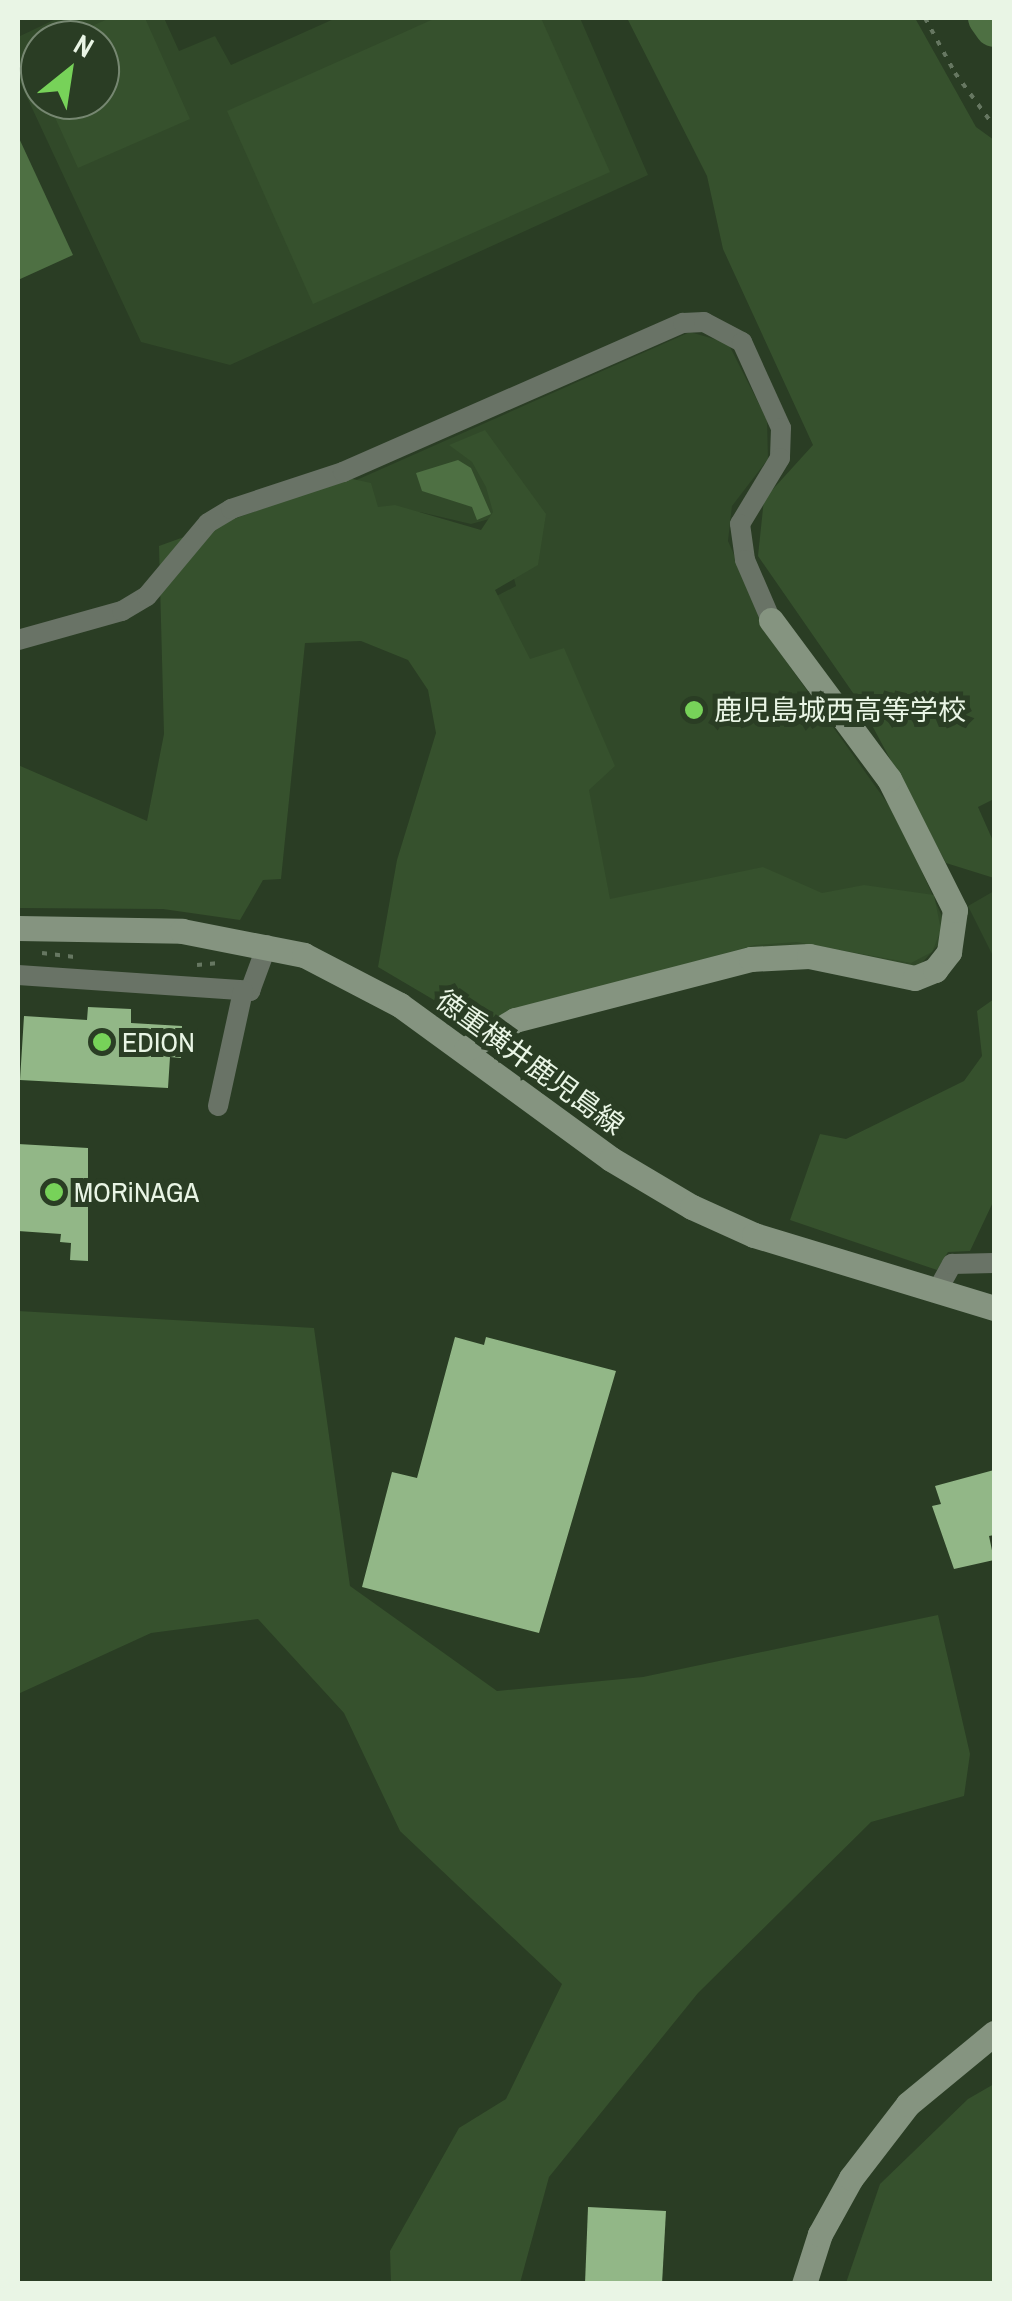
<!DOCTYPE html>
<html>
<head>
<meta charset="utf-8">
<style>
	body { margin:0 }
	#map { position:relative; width:1012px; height:2301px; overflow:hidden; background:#2a3d24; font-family:"Archivo Narrow","Noto Sans JP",sans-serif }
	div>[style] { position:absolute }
	.built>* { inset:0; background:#314929 }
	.green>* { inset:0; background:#36512d }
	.water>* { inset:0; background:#4e7043 }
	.river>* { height:38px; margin:-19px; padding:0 19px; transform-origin:19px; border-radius:19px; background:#4e7043 }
	.building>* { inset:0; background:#92b787 }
	.path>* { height:4px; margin-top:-2px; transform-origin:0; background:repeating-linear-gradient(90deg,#667761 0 5px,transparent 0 13px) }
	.street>* { height:20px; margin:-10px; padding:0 10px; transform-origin:10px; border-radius:10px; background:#697366 }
	.secondary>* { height:25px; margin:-12.5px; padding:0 12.5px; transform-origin:12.5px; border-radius:12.5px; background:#859480 }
	.dots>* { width:28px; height:28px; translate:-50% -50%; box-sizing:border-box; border:5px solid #2a3d24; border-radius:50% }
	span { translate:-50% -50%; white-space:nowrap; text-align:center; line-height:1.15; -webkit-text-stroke:10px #2a3d24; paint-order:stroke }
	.poi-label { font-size:28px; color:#e9f5e5 }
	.left { translate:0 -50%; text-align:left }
	.street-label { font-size:28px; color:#e9f5e5 }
	.frame { position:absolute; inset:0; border:20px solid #e9f5e5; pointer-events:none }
	.north { position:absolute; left:20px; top:20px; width:100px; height:100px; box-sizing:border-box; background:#2a3d24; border:2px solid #768771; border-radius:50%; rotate:30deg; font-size:28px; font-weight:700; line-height:40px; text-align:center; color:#e9f5e5 }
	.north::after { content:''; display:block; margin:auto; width:35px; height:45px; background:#77d259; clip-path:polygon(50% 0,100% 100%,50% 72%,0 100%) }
</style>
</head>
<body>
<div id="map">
	<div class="built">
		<div style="clip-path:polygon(evenodd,58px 18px,164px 18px,179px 51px,215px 36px,231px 65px,336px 18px,580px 18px,648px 175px,230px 365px,141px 342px,18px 78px,18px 37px,58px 18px,40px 40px,100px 40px,100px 100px,40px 100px,40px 40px)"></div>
		<div style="clip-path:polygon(690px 332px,728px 343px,767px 420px,768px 459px,732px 506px,728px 541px,773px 643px,898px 818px,945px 923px,943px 940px,920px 965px,901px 967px,841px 950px,627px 979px,594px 859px,487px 601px,516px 586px,497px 517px,471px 524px,420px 512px,398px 526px,365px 517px,352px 482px)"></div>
		<div style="clip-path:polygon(994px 891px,994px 958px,968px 906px)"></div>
	</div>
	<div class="green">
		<div style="clip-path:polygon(110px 18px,145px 18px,190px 119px,78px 168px,47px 100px,100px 100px,100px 40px,60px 40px)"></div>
		<div style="clip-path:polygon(436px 18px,541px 18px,610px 172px,313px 304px,227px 111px)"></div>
		<div style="clip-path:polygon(627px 18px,915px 18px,976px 127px,994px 140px,994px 799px,978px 807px,994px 843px,994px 878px,946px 863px,860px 703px,758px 556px,764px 499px,813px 445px,723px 249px,707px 176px)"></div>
		<div style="clip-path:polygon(485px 430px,546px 514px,538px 565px,495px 590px,530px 659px,564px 648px,615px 766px,589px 790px,610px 899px,763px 867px,822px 893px,864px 885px,934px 895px,941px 930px,932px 952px,911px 963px,797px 942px,755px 945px,473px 1023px,378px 967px,397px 860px,436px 733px,428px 690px,408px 660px,361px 641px,305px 643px,281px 879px,263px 880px,240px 920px,163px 909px,18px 908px,18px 765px,147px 821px,164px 734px,159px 546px,348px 478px,371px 483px,378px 507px,395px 505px,481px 530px,493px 512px,486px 487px,472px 462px,449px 445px)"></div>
		<div style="clip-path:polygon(994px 999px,994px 1200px,970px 1251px,948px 1252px,937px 1270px,790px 1220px,820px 1134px,846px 1139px,964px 1081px,982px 1056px,977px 1011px)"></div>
		<div style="clip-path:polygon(18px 1311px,314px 1328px,350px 1586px,497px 1691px,643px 1677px,938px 1615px,970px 1754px,964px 1796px,871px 1822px,698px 1993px,549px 2177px,520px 2283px,391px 2283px,390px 2251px,459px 2128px,506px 2099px,562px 1984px,400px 1831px,344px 1713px,258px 1619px,151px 1633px,18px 1694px)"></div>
		<div style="clip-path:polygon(994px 2084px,994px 2283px,846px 2283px,880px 2184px,968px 2099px)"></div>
	</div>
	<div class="water">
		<div style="clip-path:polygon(18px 136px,73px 255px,18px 280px)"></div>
		<div style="clip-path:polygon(458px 460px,471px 468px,491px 514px,477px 520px,472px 507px,422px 491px,416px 473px)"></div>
	</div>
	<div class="river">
		<div style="left:987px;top:18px;width:12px;rotate:55deg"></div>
	</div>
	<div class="building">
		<div style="clip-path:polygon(88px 1007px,131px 1009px,131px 1023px,182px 1026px,181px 1058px,170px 1057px,168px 1088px,20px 1080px,24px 1016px,87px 1020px)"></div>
		<div style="clip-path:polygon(18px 1144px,88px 1148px,88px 1261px,70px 1260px,71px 1243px,60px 1242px,61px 1234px,18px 1231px)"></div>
		<div style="clip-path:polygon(455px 1337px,484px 1345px,486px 1337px,616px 1371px,539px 1633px,362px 1587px,392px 1472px,417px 1478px)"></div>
		<div style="clip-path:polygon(994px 1470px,994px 1535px,989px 1536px,994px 1560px,954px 1569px,932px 1506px,941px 1504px,935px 1486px)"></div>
		<div style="clip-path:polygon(588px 2207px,666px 2211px,662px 2284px,585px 2284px)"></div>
	</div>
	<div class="path">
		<div style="left:925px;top:18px;width:63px;rotate:61.4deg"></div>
		<div style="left:955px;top:73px;width:66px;rotate:53.7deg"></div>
		<div style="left:42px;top:953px;width:35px;rotate:7deg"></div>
		<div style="left:197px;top:965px;width:25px;rotate:-5deg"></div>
	</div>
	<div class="street">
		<div style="left:18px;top:640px;width:108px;rotate:-15.6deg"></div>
		<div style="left:122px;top:611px;width:29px;rotate:-31deg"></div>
		<div style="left:147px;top:596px;width:95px;rotate:-50.1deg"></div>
		<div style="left:208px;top:523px;width:27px;rotate:-31deg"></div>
		<div style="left:231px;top:509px;width:118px;rotate:-18.3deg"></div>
		<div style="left:343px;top:472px;width:371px;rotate:-23.7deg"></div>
		<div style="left:683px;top:323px;width:21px;rotate:-3deg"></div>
		<div style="left:704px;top:322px;width:43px;rotate:27.8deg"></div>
		<div style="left:742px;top:342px;width:94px;rotate:65.6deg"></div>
		<div style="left:781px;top:428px;width:30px;rotate:92deg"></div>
		<div style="left:780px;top:458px;width:77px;rotate:121.2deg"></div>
		<div style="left:740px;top:524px;width:36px;rotate:82deg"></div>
		<div style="left:745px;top:560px;width:65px;rotate:66.6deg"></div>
		<div style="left:18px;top:975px;width:233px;rotate:3.9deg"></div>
		<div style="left:250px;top:991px;width:49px;rotate:-69.7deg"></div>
		<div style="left:218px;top:1106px;width:118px;rotate:-77.7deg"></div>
		<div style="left:937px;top:1291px;width:31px;rotate:-61deg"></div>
		<div style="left:952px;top:1264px;width:42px;rotate:-1.4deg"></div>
	</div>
	<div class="secondary">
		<div style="left:18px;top:928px;width:164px;rotate:1deg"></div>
		<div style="left:182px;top:931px;width:124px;rotate:11.1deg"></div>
		<div style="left:304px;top:955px;width:108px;rotate:27.5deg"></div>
		<div style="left:400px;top:1005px;width:261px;rotate:36.1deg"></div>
		<div style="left:611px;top:1159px;width:94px;rotate:30.7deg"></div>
		<div style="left:692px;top:1207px;width:68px;rotate:24.3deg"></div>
		<div style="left:754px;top:1235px;width:251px;rotate:16.9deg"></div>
		<div style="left:466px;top:1049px;width:57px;rotate:-30.6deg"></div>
		<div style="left:515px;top:1020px;width:244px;rotate:-14.5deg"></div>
		<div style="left:751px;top:959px;width:58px;rotate:-3deg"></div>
		<div style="left:809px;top:956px;width:108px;rotate:11.7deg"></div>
		<div style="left:915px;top:978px;width:22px;rotate:-22deg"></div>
		<div style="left:935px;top:970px;width:23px;rotate:-52deg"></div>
		<div style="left:949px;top:952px;width:42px;rotate:-81.9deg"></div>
		<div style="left:955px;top:910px;width:147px;rotate:-116.7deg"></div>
		<div style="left:889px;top:779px;width:198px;rotate:-126.6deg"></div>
		<div style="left:804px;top:2284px;width:52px;rotate:-72.3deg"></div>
		<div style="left:820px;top:2234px;width:64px;rotate:-61deg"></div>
		<div style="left:851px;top:2178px;width:93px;rotate:-52.4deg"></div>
		<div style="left:908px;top:2104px;width:112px;rotate:-39.5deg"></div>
	</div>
	<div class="dots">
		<div style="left:694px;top:710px;background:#77d259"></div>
		<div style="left:102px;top:1042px;background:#77d259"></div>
		<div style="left:54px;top:1192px;background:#77d259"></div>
	</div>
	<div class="poi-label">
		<span class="left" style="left:714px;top:710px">鹿児島城西高等学校</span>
		<span class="left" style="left:122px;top:1042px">EDION</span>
		<span class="left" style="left:74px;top:1192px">MORiNAGA</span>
	</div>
	<div class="street-label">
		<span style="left:530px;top:1062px;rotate:36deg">徳重横井鹿児島線</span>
	</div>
	<div class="frame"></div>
	<div class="north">N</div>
</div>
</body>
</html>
